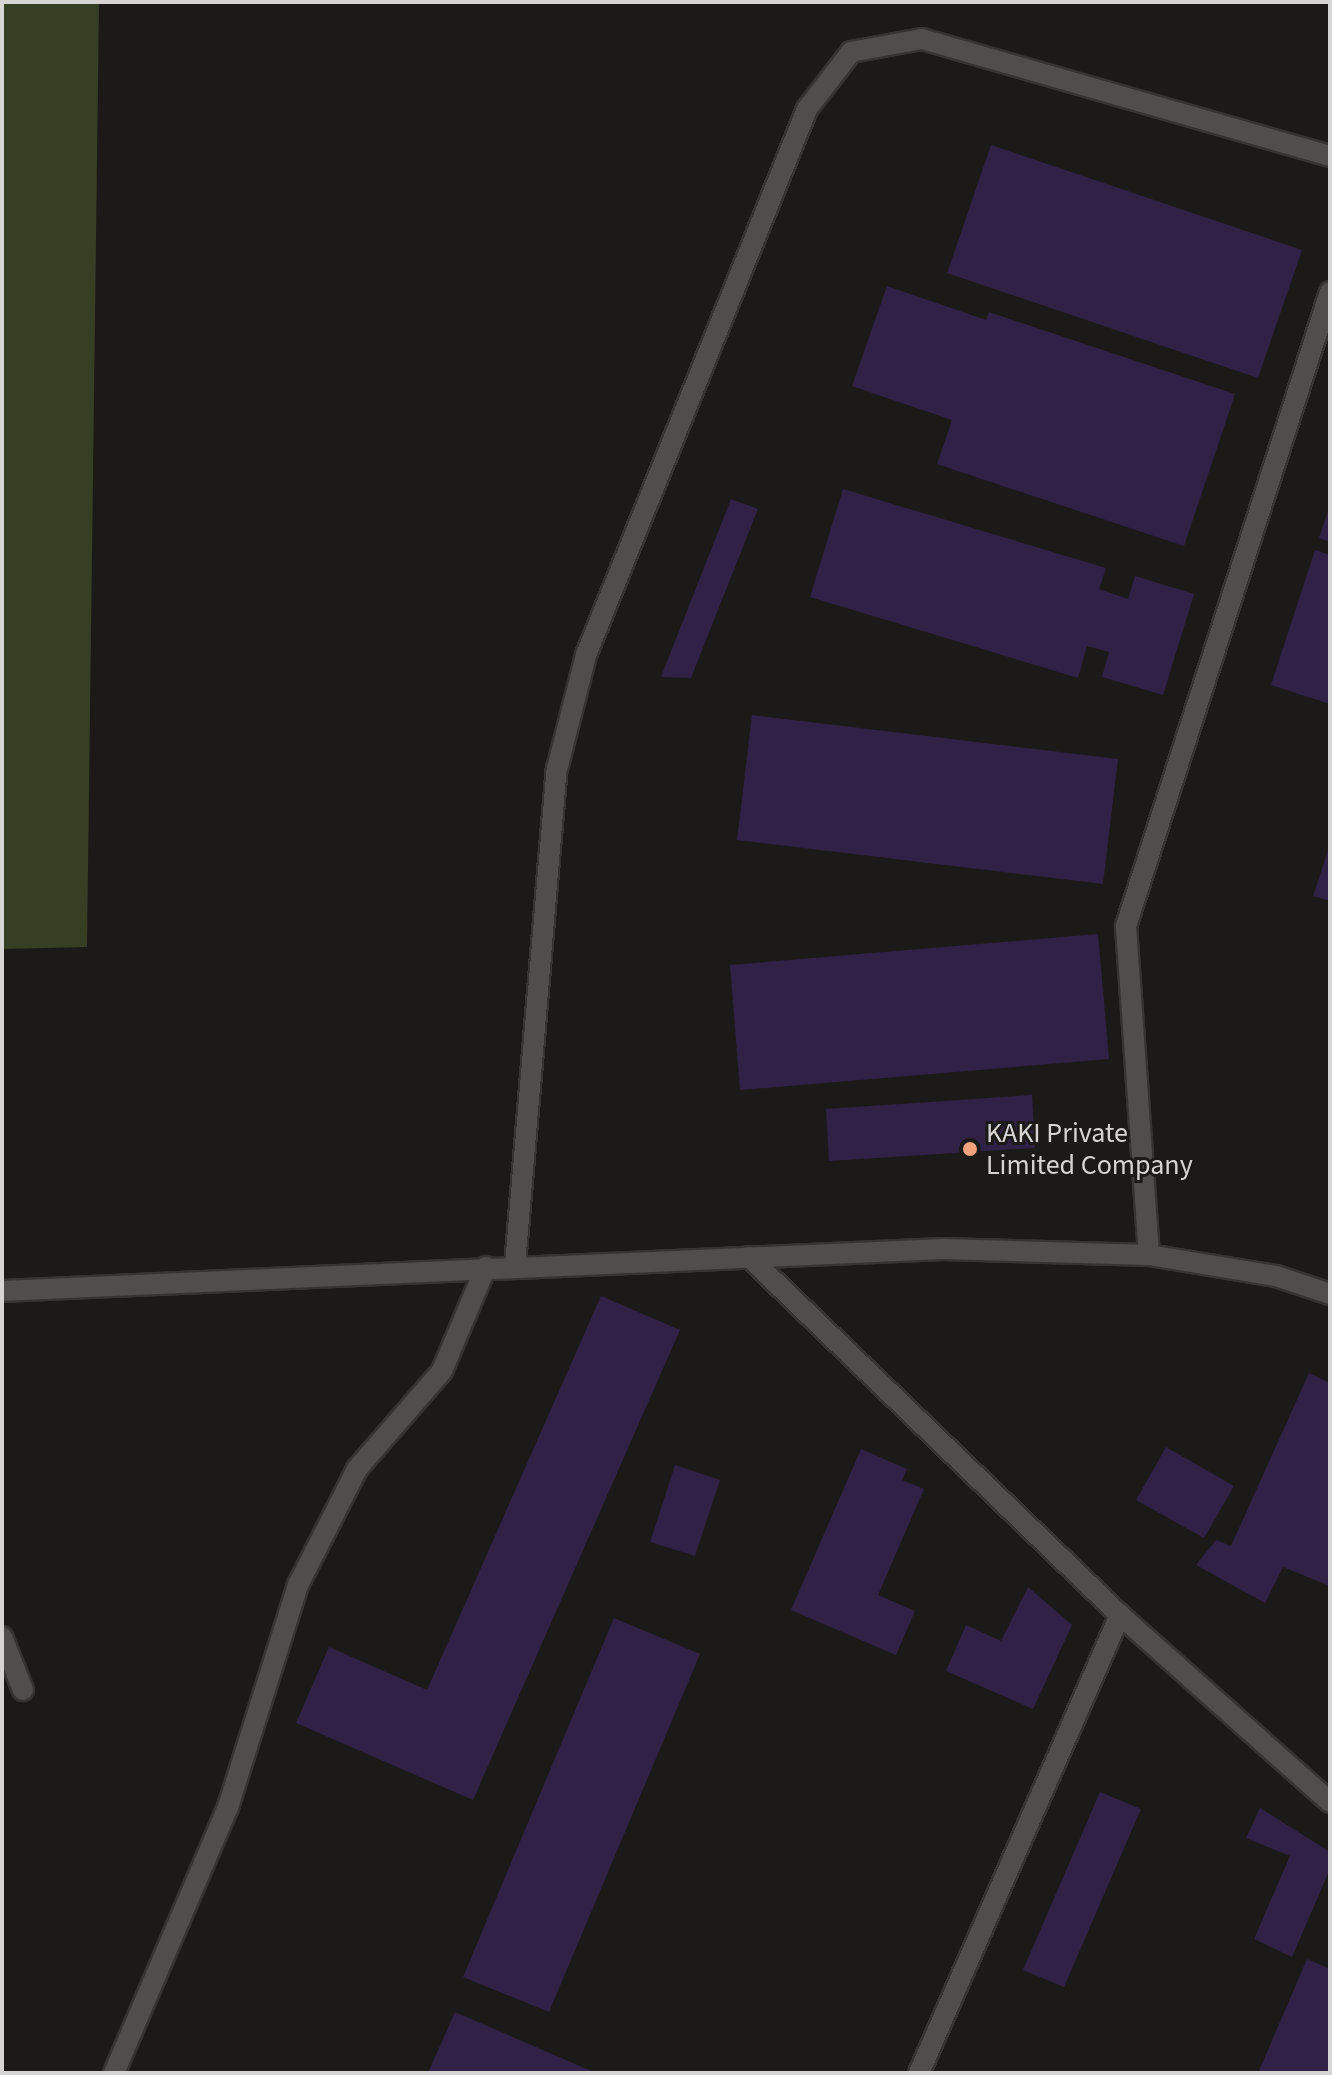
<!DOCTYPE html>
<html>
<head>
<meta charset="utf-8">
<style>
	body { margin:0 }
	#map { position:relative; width:1332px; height:2075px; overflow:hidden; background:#1c1a19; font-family:"Source Sans 3",sans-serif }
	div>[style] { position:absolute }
	.green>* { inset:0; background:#363f23 }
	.building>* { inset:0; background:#302146 }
	.roads { filter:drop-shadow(2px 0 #353433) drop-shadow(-2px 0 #353433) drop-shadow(0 2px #353433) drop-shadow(0 -2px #353433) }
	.lane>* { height:20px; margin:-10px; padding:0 10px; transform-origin:10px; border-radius:10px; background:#504e4c }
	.street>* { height:20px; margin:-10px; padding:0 10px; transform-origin:10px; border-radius:10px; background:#504e4c }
	.dots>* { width:22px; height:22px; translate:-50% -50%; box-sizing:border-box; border:4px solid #1c1a19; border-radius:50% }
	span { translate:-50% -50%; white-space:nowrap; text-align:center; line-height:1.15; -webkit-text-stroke:6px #1c1a19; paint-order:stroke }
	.poi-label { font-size:28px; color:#d6d5d4 }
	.left { translate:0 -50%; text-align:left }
	.frame { position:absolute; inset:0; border:4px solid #d6d5d4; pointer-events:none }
</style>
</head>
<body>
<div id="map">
	<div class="green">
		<div style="clip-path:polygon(2px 2px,99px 2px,87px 947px,2px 949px)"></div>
	</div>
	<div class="building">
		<div style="clip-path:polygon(991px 145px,1302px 250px,1258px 378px,947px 273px)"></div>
		<div style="clip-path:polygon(887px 286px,986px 320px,989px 312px,1235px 394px,1184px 546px,937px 464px,952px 420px,852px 386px)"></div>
		<div style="clip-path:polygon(843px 489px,1106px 568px,1099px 589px,1128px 599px,1135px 576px,1194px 594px,1163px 695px,1102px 677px,1109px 652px,1087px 646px,1078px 678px,810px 597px)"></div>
		<div style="clip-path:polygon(731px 499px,758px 509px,691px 678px,661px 677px)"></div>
		<div style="clip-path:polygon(1329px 508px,1330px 508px,1330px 542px,1319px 538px)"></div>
		<div style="clip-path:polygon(1315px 550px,1330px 555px,1330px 704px,1271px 685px)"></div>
		<div style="clip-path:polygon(752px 715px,1118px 759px,1103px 884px,737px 840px)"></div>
		<div style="clip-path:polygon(1329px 847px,1330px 847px,1330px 901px,1313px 896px)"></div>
		<div style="clip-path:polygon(1098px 934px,1109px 1059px,740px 1090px,730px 965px)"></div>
		<div style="clip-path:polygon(1032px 1095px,1035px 1148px,829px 1161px,826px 1109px)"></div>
		<div style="clip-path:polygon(601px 1296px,680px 1330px,473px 1800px,296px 1723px,329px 1647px,427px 1690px)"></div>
		<div style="clip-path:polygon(1309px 1373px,1330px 1383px,1330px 1586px,1283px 1567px,1265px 1603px,1196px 1565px,1216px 1540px,1231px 1546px)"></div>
		<div style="clip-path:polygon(1166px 1447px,1234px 1486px,1204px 1538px,1136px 1500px)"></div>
		<div style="clip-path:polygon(861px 1449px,907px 1469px,902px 1480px,924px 1489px,878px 1595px,915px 1611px,896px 1655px,791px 1610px)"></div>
		<div style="clip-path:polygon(675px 1465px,720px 1480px,695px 1556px,650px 1542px)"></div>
		<div style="clip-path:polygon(1028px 1587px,1072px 1625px,1033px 1709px,946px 1671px,966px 1625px,1001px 1641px)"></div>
		<div style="clip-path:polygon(614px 1618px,700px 1654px,549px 2012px,463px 1977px)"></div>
		<div style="clip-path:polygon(1100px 1792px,1141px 1809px,1064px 1987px,1023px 1970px)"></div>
		<div style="clip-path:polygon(1260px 1808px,1330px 1852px,1330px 1869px,1292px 1957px,1254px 1939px,1290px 1856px,1246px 1838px)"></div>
		<div style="clip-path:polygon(1307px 1959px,1330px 1969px,1330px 2073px,1258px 2073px)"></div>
		<div style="clip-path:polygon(455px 2012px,596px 2073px,428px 2073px)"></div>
	</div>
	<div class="roads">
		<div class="lane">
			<div style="left:114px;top:2073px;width:289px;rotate:-66.8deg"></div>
			<div style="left:228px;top:1807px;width:233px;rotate:-72.5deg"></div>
			<div style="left:298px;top:1585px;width:130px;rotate:-63deg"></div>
			<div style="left:357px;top:1469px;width:130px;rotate:-49.1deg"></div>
			<div style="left:442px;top:1371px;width:113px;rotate:-67.1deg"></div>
		</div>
		<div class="street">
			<div style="left:1149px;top:1255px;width:330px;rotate:-94deg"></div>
			<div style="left:1126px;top:926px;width:666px;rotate:-72.16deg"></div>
			<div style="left:749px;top:1257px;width:516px;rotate:43.98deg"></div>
			<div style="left:1120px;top:1615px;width:281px;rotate:41.7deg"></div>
			<div style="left:515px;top:1265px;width:498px;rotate:-85.2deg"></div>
			<div style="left:557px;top:769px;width:118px;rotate:-75.7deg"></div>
			<div style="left:586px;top:655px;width:589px;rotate:-67.96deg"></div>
			<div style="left:807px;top:109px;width:72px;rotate:-52.3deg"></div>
			<div style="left:851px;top:52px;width:72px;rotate:-10.4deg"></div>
			<div style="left:922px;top:39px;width:424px;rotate:16deg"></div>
			<div style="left:2px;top:1291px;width:942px;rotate:-2.56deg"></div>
			<div style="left:943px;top:1249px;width:206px;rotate:1.7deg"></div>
			<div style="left:1149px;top:1255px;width:129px;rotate:9.4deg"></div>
			<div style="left:1276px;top:1276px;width:57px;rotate:18.4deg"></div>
			<div style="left:2px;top:1637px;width:57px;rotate:68.4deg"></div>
			<div style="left:919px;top:2073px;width:500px;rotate:-66.31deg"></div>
		</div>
	</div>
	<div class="dots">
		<div style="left:970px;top:1149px;background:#f1a17d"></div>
	</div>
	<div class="poi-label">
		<span class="left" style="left:986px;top:1149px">KAKI Private<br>Limited Company</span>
	</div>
	<div class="frame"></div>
</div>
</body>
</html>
